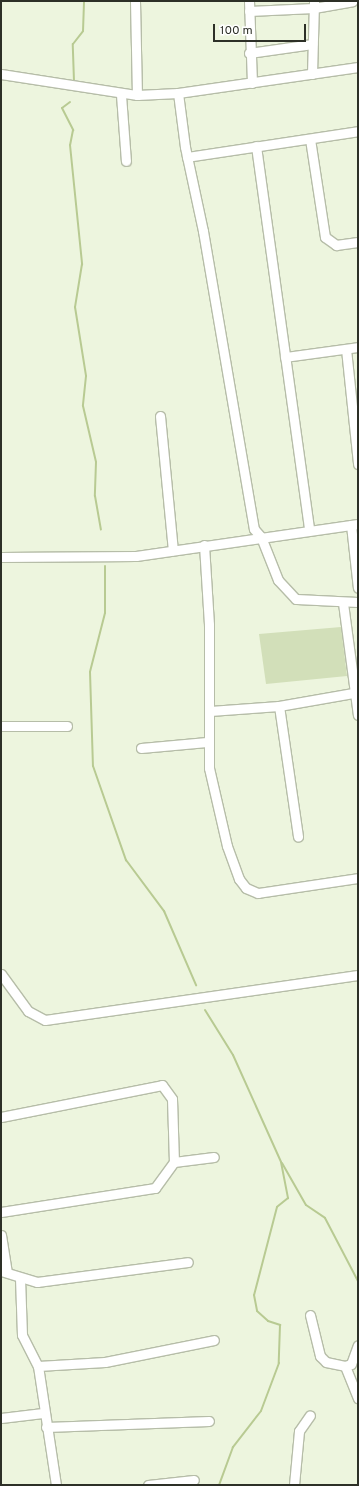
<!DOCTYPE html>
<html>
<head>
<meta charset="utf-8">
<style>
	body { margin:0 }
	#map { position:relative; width:359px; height:1486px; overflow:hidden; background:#edf5de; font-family:Overpass,sans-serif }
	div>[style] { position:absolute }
	.green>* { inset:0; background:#d2dfb9 }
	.stream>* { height:2px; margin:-1px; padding:0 1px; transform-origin:1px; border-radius:1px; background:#b8ca92 }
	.roads { filter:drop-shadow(1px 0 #b6bda8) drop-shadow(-1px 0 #b6bda8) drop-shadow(0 1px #b6bda8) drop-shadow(0 -1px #b6bda8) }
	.minor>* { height:9px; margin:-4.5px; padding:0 4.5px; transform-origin:4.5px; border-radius:4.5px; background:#fff }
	span { translate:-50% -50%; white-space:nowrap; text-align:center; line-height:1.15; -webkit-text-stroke:3px #fff; paint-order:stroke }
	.frame { position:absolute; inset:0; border:2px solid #2d3027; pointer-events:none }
	.scale { position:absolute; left:213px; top:24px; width:93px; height:18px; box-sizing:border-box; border:2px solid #2d3027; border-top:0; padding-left:5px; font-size:12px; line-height:14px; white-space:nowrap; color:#2d3027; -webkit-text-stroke:3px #fff; paint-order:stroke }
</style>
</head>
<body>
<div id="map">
	<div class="green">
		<div style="clip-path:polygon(341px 627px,347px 676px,266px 684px,259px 634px)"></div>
	</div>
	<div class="stream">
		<div style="left:74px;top:81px;width:37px;rotate:-92deg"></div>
		<div style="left:73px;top:44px;width:16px;rotate:-52deg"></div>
		<div style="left:83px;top:31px;width:30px;rotate:-88deg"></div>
		<div style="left:70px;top:102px;width:10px;rotate:143deg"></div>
		<div style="left:62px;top:108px;width:25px;rotate:63deg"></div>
		<div style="left:73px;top:130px;width:15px;rotate:101deg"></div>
		<div style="left:70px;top:145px;width:120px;rotate:84.2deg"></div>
		<div style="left:82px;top:264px;width:44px;rotate:99.2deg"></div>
		<div style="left:75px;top:307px;width:70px;rotate:80.9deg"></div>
		<div style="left:86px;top:376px;width:30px;rotate:96deg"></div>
		<div style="left:83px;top:406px;width:57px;rotate:76.9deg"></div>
		<div style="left:96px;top:462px;width:34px;rotate:92deg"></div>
		<div style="left:95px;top:496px;width:34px;rotate:80deg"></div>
		<div style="left:105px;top:566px;width:47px;rotate:90deg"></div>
		<div style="left:105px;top:613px;width:61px;rotate:104.3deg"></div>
		<div style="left:90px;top:672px;width:94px;rotate:88.2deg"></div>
		<div style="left:93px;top:766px;width:100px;rotate:70.7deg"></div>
		<div style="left:126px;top:860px;width:64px;rotate:53.3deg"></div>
		<div style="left:164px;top:911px;width:81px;rotate:66.6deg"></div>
		<div style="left:205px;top:1010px;width:53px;rotate:58.1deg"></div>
		<div style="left:233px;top:1055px;width:117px;rotate:65.8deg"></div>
		<div style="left:281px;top:1162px;width:37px;rotate:79deg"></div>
		<div style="left:288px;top:1198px;width:14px;rotate:141deg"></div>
		<div style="left:277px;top:1207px;width:91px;rotate:104.6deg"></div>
		<div style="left:254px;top:1295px;width:16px;rotate:79deg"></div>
		<div style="left:257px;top:1311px;width:15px;rotate:42deg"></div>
		<div style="left:268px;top:1321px;width:13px;rotate:18deg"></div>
		<div style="left:280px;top:1325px;width:38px;rotate:92deg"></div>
		<div style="left:279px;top:1363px;width:51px;rotate:110.6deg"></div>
		<div style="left:261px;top:1411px;width:46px;rotate:127.9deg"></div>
		<div style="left:233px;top:1447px;width:40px;rotate:110.2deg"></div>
		<div style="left:282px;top:1163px;width:48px;rotate:60.3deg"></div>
		<div style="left:306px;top:1205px;width:23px;rotate:34deg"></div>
		<div style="left:325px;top:1218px;width:71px;rotate:62.4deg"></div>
	</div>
	<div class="roads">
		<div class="minor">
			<div style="left:135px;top:1px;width:94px;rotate:88.8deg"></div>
			<div style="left:249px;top:1px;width:82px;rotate:87.9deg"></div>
			<div style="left:249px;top:11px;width:65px;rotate:-2.6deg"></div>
			<div style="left:314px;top:8px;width:39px;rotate:-10deg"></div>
			<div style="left:249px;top:53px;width:64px;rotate:-8.1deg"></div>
			<div style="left:1px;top:74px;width:138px;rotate:8.8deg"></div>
			<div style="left:137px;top:95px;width:41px;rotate:-2.8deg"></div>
			<div style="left:178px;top:93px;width:182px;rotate:-8.2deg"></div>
			<div style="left:312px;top:74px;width:73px;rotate:-88.4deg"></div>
			<div style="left:178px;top:93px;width:54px;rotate:82.6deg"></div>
			<div style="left:185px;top:147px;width:86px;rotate:77.9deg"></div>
			<div style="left:203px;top:231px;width:302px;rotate:80.3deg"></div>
			<div style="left:254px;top:529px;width:11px;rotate:49deg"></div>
			<div style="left:261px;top:537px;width:46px;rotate:68.4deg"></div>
			<div style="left:278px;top:580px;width:26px;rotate:47deg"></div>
			<div style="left:296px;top:599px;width:62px;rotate:2.8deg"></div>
			<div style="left:121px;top:95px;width:66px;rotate:85.7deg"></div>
			<div style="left:310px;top:139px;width:99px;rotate:81.3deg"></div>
			<div style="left:325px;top:237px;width:14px;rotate:36deg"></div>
			<div style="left:336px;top:245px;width:22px;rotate:-8deg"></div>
			<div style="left:256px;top:146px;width:388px;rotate:82.1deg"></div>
			<div style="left:187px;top:157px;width:173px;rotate:-8.6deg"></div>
			<div style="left:346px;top:349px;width:116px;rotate:84deg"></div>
			<div style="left:285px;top:357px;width:74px;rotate:-7.8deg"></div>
			<div style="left:160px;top:416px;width:135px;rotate:84.5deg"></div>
			<div style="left:351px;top:525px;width:63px;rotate:83.7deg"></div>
			<div style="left:204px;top:545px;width:80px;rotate:86.4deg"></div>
			<div style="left:209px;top:625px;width:143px;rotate:90deg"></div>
			<div style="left:209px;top:768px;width:80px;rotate:77deg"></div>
			<div style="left:227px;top:846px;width:35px;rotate:70deg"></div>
			<div style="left:239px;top:879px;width:11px;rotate:52deg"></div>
			<div style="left:246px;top:888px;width:13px;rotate:23deg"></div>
			<div style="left:258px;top:893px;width:101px;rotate:-8.5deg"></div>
			<div style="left:1px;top:557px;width:135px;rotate:-0.4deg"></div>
			<div style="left:136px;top:556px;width:224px;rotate:-8.2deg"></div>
			<div style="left:343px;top:603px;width:113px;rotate:82.4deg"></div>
			<div style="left:279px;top:706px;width:132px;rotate:81.7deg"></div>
			<div style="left:210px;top:711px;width:69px;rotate:-4.1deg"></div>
			<div style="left:279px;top:706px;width:75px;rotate:-10deg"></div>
			<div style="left:1px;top:726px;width:66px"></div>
			<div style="left:141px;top:748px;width:66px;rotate:-5.2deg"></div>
			<div style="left:1px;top:974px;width:46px;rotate:53.9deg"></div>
			<div style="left:28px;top:1011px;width:19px;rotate:28deg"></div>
			<div style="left:45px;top:1020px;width:316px;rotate:-8.2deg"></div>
			<div style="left:1px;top:1117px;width:164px;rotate:-11.2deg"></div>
			<div style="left:162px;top:1085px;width:17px;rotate:54deg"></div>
			<div style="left:172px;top:1099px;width:63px;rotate:88.2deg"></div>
			<div style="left:1px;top:1212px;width:156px;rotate:-8.9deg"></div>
			<div style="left:155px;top:1188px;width:32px;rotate:-54deg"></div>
			<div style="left:174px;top:1162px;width:40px;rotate:-7.1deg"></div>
			<div style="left:1px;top:1235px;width:36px;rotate:81deg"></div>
			<div style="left:1px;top:1271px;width:38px;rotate:17deg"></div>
			<div style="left:37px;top:1282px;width:152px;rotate:-7.5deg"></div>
			<div style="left:20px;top:1278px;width:57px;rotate:88deg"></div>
			<div style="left:22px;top:1335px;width:35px;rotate:63deg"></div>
			<div style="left:38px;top:1366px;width:120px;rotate:81.4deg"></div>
			<div style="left:310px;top:1315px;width:42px;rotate:76.3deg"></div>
			<div style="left:320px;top:1356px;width:8px;rotate:45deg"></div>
			<div style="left:326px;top:1362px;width:19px;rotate:12deg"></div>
			<div style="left:345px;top:1366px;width:35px;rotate:68deg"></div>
			<div style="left:38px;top:1366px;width:67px;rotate:-3.4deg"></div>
			<div style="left:105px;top:1362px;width:111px;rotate:-11.4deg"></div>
			<div style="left:345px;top:1366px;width:6px;rotate:-18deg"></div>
			<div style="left:351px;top:1364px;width:20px;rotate:-70deg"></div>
			<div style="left:1px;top:1418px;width:42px;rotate:-6.8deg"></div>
			<div style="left:46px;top:1427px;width:163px;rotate:-2.1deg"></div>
			<div style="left:148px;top:1485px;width:46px;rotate:-6.2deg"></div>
			<div style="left:294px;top:1485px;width:54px;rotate:-84.7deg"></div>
			<div style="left:299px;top:1431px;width:19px;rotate:-55deg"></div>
		</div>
	</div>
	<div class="frame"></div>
	<div class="scale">100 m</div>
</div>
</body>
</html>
